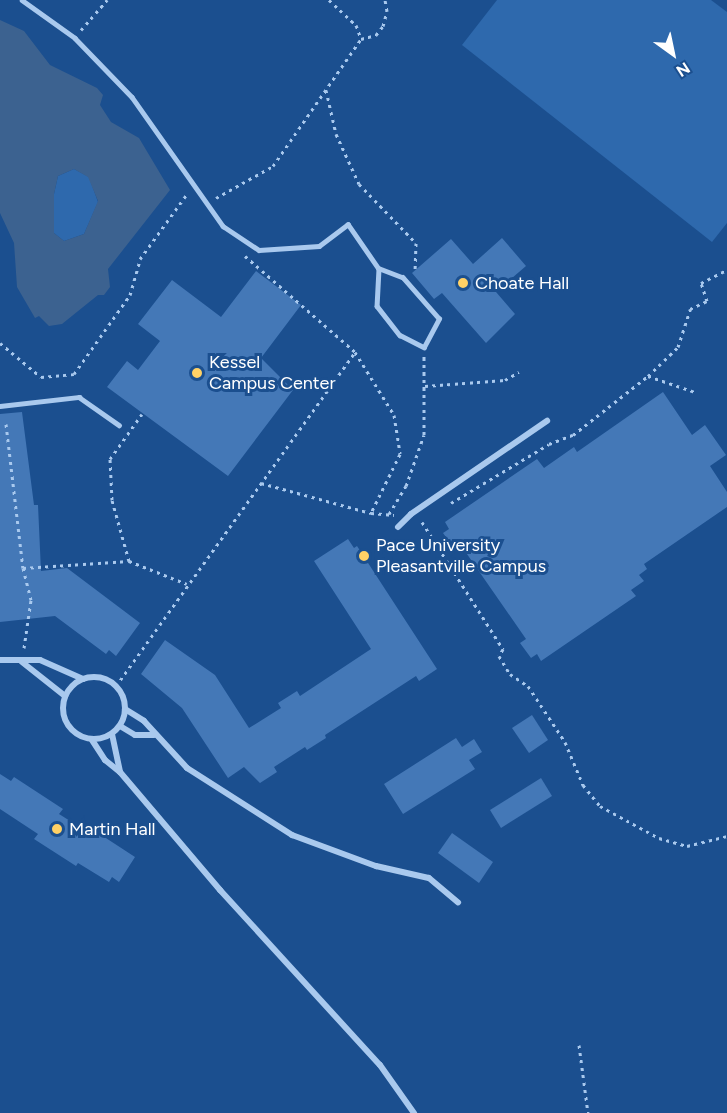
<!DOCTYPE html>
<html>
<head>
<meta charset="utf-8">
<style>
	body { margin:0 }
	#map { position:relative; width:727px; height:1113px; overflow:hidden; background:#1b4f8f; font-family:Figtree,sans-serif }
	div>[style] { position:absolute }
	.green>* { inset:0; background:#2e69ad }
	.water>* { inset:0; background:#3c6290 }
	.building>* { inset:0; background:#4478b7 }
	.path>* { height:3px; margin-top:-1.5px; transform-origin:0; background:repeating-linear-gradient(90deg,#a9c9ee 0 3px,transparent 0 7.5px) }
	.service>* { height:4.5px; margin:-2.25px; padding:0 2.25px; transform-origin:2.25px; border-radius:2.25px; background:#a9c9ee }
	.minor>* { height:6px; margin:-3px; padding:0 3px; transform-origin:3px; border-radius:3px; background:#a9c9ee }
	.minor>.ring { margin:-3px; padding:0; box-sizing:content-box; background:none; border:6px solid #a9c9ee; border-radius:50% }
	.dots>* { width:16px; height:16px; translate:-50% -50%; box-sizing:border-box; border:3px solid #1b4f8f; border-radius:50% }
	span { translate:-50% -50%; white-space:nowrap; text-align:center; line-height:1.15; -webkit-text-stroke:6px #1b4f8f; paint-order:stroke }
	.poi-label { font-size:18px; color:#fff }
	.left { translate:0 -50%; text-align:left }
	.north { position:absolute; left:643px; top:24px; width:60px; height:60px; -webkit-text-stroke:4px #1b4f8f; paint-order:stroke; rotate:147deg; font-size:16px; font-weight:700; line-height:24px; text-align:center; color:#fff }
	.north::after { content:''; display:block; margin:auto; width:21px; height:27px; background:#fff; clip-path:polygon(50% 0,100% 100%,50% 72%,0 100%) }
</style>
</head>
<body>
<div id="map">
	<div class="green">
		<div style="clip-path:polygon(497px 0,711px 0,727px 12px,727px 223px,712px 242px,462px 45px)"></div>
		<div style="clip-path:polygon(74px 169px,89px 177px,98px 202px,84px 234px,64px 241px,54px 233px,54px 194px,58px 176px)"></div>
	</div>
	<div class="water">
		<div style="clip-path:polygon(evenodd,0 20px,24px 31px,50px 65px,97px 88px,103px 95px,100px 105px,111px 122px,139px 138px,170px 190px,108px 269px,110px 287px,104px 295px,98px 295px,62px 324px,49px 326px,39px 316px,35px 318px,17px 287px,14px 243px,0 213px,0 20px,74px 169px,88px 177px,98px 201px,84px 234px,64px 241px,54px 233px,54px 194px,58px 176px,74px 169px)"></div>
	</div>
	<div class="building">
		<div style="clip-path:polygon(502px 238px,526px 266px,496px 292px,515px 314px,486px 343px,442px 293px,434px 299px,412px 273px,451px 239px,473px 264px)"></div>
		<div style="clip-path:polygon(256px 271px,301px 305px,261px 358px,293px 390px,228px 476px,107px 387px,127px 361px,138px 370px,160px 341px,138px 324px,172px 280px,221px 317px)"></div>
		<div style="clip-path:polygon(663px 392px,692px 435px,705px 425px,726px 455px,710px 466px,727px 492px,727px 507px,644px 564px,647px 569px,639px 575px,644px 581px,631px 590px,636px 596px,541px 661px,537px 654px,531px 658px,520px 643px,526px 639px,460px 544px,454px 548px,443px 533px,449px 529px,445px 522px,537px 459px,544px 468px,574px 447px,577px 452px)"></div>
		<div style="clip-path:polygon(22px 412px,34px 505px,38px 505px,41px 571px,67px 568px,140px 623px,116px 656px,109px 650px,106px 654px,55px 616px,0 622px,0 414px)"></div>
		<div style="clip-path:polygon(348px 539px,354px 548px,357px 546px,437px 669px,419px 681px,416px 676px,325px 735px,326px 738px,307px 750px,305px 747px,274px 767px,277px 772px,260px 783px,244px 767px,228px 778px,182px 708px,141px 674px,165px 640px,215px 675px,249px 728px,281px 708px,278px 703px,297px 691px,300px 696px,371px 649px,314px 561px)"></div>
		<div style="clip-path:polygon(532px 715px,548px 740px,529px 753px,512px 728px)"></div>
		<div style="clip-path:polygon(456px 738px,462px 747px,474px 739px,482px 752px,469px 760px,475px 769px,403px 814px,384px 784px)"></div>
		<div style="clip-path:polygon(0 774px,11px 781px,14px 777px,63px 809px,59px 814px,86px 831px,89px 827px,135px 857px,119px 882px,112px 877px,109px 882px,78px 863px,76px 866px,34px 839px,38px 834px,0 809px)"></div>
		<div style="clip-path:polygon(541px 778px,552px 796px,501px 828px,490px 810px)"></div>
		<div style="clip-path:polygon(452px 833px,493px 862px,479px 883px,438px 853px)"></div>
	</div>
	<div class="path">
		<div style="left:329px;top:0;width:37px;rotate:43deg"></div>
		<div style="left:356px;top:25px;width:15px;rotate:70deg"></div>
		<div style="left:361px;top:39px;width:16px;rotate:-15deg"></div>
		<div style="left:376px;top:35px;width:11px;rotate:-52deg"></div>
		<div style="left:383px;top:26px;width:16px;rotate:-75deg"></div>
		<div style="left:387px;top:11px;width:11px;rotate:-100deg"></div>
		<div style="left:81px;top:30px;width:40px;rotate:-49deg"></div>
		<div style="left:326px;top:90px;width:45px;rotate:77.2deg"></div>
		<div style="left:336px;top:134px;width:55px;rotate:65.3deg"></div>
		<div style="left:359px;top:184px;width:82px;rotate:46deg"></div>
		<div style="left:416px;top:243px;width:27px;rotate:92deg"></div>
		<div style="left:216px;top:198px;width:65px;rotate:-29.3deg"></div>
		<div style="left:273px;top:166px;width:155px;rotate:-55.3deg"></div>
		<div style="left:245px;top:256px;width:146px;rotate:41.1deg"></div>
		<div style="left:355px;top:352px;width:74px;rotate:58.2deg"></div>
		<div style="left:394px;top:415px;width:39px;rotate:81deg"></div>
		<div style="left:400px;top:454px;width:66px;rotate:116.2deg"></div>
		<div style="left:371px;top:513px;width:23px;rotate:5deg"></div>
		<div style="left:0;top:343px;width:53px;rotate:39.7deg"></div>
		<div style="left:41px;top:377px;width:33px;rotate:-5deg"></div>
		<div style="left:74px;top:374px;width:97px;rotate:-54.7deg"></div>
		<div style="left:130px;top:295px;width:37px;rotate:-74deg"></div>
		<div style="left:140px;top:259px;width:80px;rotate:-54.1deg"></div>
		<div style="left:648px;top:376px;width:50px;rotate:18.8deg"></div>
		<div style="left:425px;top:386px;width:80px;rotate:-4.3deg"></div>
		<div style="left:505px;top:380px;width:16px;rotate:-30deg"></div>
		<div style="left:6px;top:424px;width:145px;rotate:83.3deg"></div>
		<div style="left:261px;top:483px;width:114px;rotate:15.3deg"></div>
		<div style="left:451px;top:503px;width:114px;rotate:-31deg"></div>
		<div style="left:549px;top:444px;width:26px;rotate:-21deg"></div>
		<div style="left:573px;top:435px;width:95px;rotate:-38.2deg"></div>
		<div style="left:648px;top:376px;width:42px;rotate:-44deg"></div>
		<div style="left:678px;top:347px;width:40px;rotate:-72deg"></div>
		<div style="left:690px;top:309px;width:19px;rotate:-25deg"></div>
		<div style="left:707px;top:301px;width:19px;rotate:-108deg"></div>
		<div style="left:701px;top:283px;width:29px;rotate:-27deg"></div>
		<div style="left:389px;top:514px;width:33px;rotate:-59deg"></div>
		<div style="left:406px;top:486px;width:54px;rotate:-70.6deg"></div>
		<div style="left:424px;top:435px;width:79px;rotate:-90deg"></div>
		<div style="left:422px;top:522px;width:151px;rotate:57.5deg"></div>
		<div style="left:503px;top:649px;width:8px;rotate:120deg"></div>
		<div style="left:499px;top:656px;width:21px;rotate:59deg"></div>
		<div style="left:510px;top:674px;width:22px;rotate:34deg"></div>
		<div style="left:528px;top:686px;width:67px;rotate:56.5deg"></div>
		<div style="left:565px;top:742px;width:47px;rotate:67.3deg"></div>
		<div style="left:583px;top:785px;width:27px;rotate:51deg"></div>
		<div style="left:600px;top:806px;width:67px;rotate:28.5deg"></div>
		<div style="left:659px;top:838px;width:29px;rotate:16deg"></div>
		<div style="left:687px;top:846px;width:41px;rotate:-14deg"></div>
		<div style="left:129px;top:561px;width:63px;rotate:-105.6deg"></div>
		<div style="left:112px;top:500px;width:41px;rotate:-92.8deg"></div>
		<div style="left:110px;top:459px;width:55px;rotate:-54.6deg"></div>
		<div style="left:24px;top:648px;width:49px;rotate:-81.7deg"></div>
		<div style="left:31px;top:600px;width:33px;rotate:-104deg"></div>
		<div style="left:23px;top:568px;width:106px;rotate:-3.8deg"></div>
		<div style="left:129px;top:561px;width:62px;rotate:21.6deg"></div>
		<div style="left:116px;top:686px;width:411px;rotate:-54.4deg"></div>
		<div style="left:579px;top:1045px;width:69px;rotate:82.5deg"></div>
	</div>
	<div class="service">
		<div style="left:22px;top:0;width:65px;rotate:35.6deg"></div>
		<div style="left:75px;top:38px;width:82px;rotate:46deg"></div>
		<div style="left:132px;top:97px;width:158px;rotate:54.8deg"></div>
		<div style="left:223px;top:226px;width:43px;rotate:33.7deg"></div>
		<div style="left:259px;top:250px;width:60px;rotate:-3.8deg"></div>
		<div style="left:319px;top:246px;width:36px;rotate:-37deg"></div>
		<div style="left:348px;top:224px;width:55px;rotate:55.4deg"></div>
		<div style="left:379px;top:269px;width:37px;rotate:93deg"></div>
		<div style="left:377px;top:306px;width:37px;rotate:52deg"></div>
		<div style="left:400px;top:335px;width:27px;rotate:27deg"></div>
		<div style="left:424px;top:347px;width:32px;rotate:-62deg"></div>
		<div style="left:439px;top:319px;width:55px;rotate:-131.3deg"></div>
		<div style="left:403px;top:278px;width:26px;rotate:-159deg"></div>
		<div style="left:0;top:406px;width:80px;rotate:-6.5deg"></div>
		<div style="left:79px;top:397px;width:49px;rotate:35deg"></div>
	</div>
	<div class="minor">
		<div style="left:398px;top:527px;width:18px;rotate:-45deg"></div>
		<div style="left:411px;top:514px;width:165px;rotate:-34.4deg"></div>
		<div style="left:0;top:660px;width:40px"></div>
		<div style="left:40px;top:660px;width:47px;rotate:23.8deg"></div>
		<div style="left:22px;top:662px;width:55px;rotate:38.3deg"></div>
		<div class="ring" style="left:63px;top:677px;width:56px;height:56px"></div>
		<div style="left:125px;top:709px;width:22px;rotate:32deg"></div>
		<div style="left:144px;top:721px;width:64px;rotate:47.5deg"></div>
		<div style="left:187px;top:768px;width:125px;rotate:32.5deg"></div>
		<div style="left:292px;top:835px;width:90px;rotate:20.3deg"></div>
		<div style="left:376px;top:866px;width:54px;rotate:12.8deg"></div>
		<div style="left:429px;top:878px;width:38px;rotate:40deg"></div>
		<div style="left:120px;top:726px;width:17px;rotate:31deg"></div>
		<div style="left:135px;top:735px;width:19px"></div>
		<div style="left:112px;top:734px;width:39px;rotate:78deg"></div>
		<div style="left:92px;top:740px;width:24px;rotate:57deg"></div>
		<div style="left:105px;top:760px;width:19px;rotate:39deg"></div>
		<div style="left:120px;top:772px;width:155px;rotate:49.7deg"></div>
		<div style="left:220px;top:890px;width:237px;rotate:47.6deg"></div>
		<div style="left:380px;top:1065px;width:59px;rotate:54.7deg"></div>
	</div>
	<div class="dots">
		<div style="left:463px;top:283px;background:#ffd166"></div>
		<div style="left:197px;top:373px;background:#ffd166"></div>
		<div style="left:364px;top:556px;background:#ffd166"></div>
		<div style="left:57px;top:829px;background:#ffd166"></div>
	</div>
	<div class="poi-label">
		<span class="left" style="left:475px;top:283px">Choate Hall</span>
		<span class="left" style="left:209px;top:373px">Kessel<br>Campus Center</span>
		<span class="left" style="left:376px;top:556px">Pace University<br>Pleasantville Campus</span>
		<span class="left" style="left:69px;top:829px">Martin Hall</span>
	</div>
	<div class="north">N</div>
</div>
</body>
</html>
